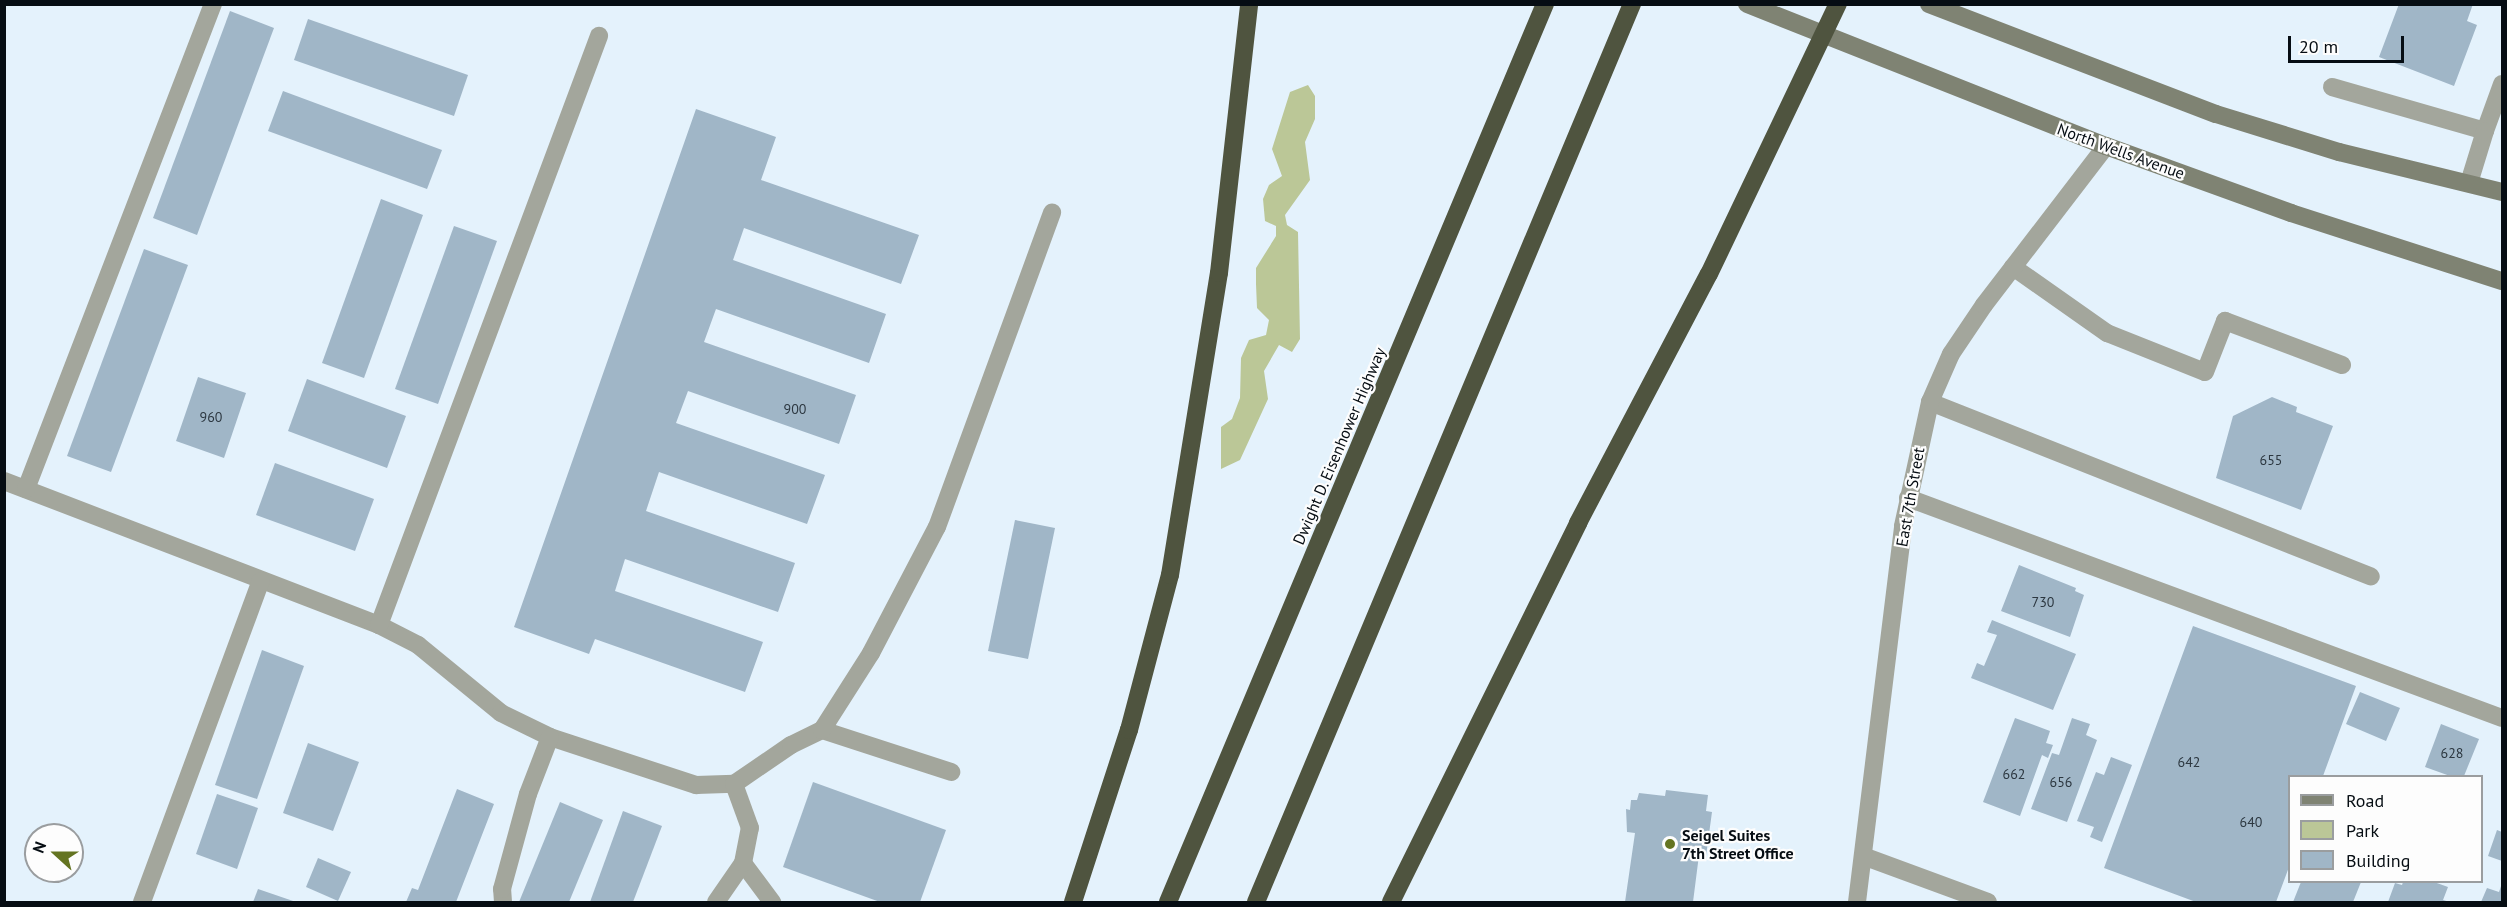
<!DOCTYPE html>
<html>
<head>
<meta charset="utf-8">
<style>
	body { margin:0 }
	#map { position:relative; width:2507px; height:907px; overflow:hidden; background:#e4f2fc; font-family:"PT Sans",sans-serif }
	div>[style] { position:absolute }
	.green>* { inset:0; background:#bbc797 }
	.building>* { inset:0; background:#a0b6c7 }
	.service>* { height:18px; margin:-9px; padding:0 9px; transform-origin:9px; border-radius:9px; background:#a3a69c }
	.minor>* { height:18px; margin:-9px; padding:0 9px; transform-origin:9px; border-radius:9px; background:#a3a69c }
	.secondary>* { height:18px; margin:-9px; padding:0 9px; transform-origin:9px; border-radius:9px; background:#7f8373 }
	.motorway>* { height:18px; margin:-9px; padding:0 9px; transform-origin:9px; border-radius:9px; background:#4f543f }
	.dots>* { width:16px; height:16px; translate:-50% -50%; box-sizing:border-box; border:3px solid #fdfdfd; border-radius:50% }
	span { translate:-50% -50%; white-space:nowrap; text-align:center; line-height:1.15; -webkit-text-stroke:4.5px #fdfdfd; paint-order:stroke }
	.number-label { font-size:14px; color:#2c3740 }
	.number-label span { -webkit-text-stroke-width:0 }
	.street-label { font-size:16px; color:#060d13 }
	.poi-label { font-size:16px; color:#060d13; font-weight:700 }
	.left { translate:0 -50%; text-align:left }
	.frame { position:absolute; inset:0; border:6px solid #060d13; pointer-events:none }
	.legend { position:absolute; left:2288px; top:775px; width:195px; height:108px; box-sizing:border-box; background:#fdfdfd; border:2px solid #9a9d9f; margin:0; padding:8px 10px; list-style:none; font-size:18px; color:#060d13 }
	.legend li { display:flex; align-items:center; gap:12px; height:30px }
	.legend b { width:30px; border:2px solid #9a9d9f }
	.north { position:absolute; left:24px; top:823px; width:60px; height:60px; box-sizing:border-box; background:#fdfdfd; border:2px solid #9a9d9f; border-radius:50%; rotate:291deg; font-size:16px; font-weight:700; line-height:24px; text-align:center; color:#060d13 }
	.north::after { content:''; display:block; margin:auto; width:21px; height:27px; background:#647421; clip-path:polygon(50% 0,100% 100%,50% 72%,0 100%) }
	.scale { position:absolute; left:2288px; top:36px; width:116px; height:27px; box-sizing:border-box; border:3px solid #060d13; border-top:0; padding-left:8px; font-size:18px; line-height:21px; white-space:nowrap; color:#060d13; -webkit-text-stroke:4px #fdfdfd; paint-order:stroke }
</style>
</head>
<body>
<div id="map">
	<div class="green">
		<div style="clip-path:polygon(1308px 85px,1315px 96px,1315px 119px,1305px 142px,1310px 180px,1285px 215px,1287px 225px,1298px 232px,1300px 339px,1292px 352px,1279px 345px,1264px 371px,1268px 399px,1240px 460px,1221px 469px,1221px 427px,1232px 419px,1240px 398px,1241px 358px,1249px 340px,1266px 335px,1269px 320px,1257px 308px,1256px 284px,1256px 268px,1276px 236px,1276px 226px,1265px 221px,1263px 199px,1269px 185px,1282px 176px,1272px 149px,1290px 92px)"></div>
	</div>
	<div class="building">
		<div style="clip-path:polygon(2399px 4px,2473px 4px,2467px 21px,2477px 25px,2454px 86px,2379px 57px)"></div>
		<div style="clip-path:polygon(230px 11px,274px 28px,197px 235px,153px 218px)"></div>
		<div style="clip-path:polygon(308px 19px,468px 75px,454px 116px,294px 60px)"></div>
		<div style="clip-path:polygon(283px 91px,442px 150px,427px 189px,268px 131px)"></div>
		<div style="clip-path:polygon(696px 109px,776px 137px,761px 180px,919px 235px,901px 284px,744px 228px,733px 260px,886px 314px,869px 363px,716px 309px,704px 342px,856px 395px,839px 444px,688px 391px,676px 423px,825px 475px,807px 524px,659px 472px,646px 511px,795px 563px,778px 612px,625px 559px,615px 591px,763px 642px,745px 692px,595px 639px,589px 654px,514px 627px)"></div>
		<div style="clip-path:polygon(381px 199px,423px 215px,364px 378px,322px 363px)"></div>
		<div style="clip-path:polygon(454px 226px,497px 241px,438px 404px,395px 389px)"></div>
		<div style="clip-path:polygon(144px 249px,188px 265px,111px 472px,67px 456px)"></div>
		<div style="clip-path:polygon(198px 377px,246px 393px,224px 458px,176px 441px)"></div>
		<div style="clip-path:polygon(307px 379px,406px 416px,387px 468px,288px 431px)"></div>
		<div style="clip-path:polygon(2272px 397px,2297px 407px,2296px 412px,2333px 426px,2301px 510px,2216px 478px,2233px 416px)"></div>
		<div style="clip-path:polygon(275px 463px,374px 499px,355px 551px,256px 515px)"></div>
		<div style="clip-path:polygon(1015px 520px,1055px 528px,1028px 659px,988px 651px)"></div>
		<div style="clip-path:polygon(2019px 565px,2076px 588px,2075px 591px,2084px 595px,2070px 637px,2001px 611px)"></div>
		<div style="clip-path:polygon(1992px 620px,2076px 654px,2053px 710px,1971px 678px,1977px 663px,1984px 666px,1997px 635px,1987px 632px)"></div>
		<div style="clip-path:polygon(2193px 626px,2356px 686px,2323px 776px,2289px 777px,2289px 867px,2276px 902px,2196px 902px,2104px 868px)"></div>
		<div style="clip-path:polygon(262px 650px,304px 666px,257px 799px,215px 785px)"></div>
		<div style="clip-path:polygon(2360px 692px,2400px 708px,2386px 741px,2346px 724px)"></div>
		<div style="clip-path:polygon(2015px 718px,2050px 731px,2046px 743px,2053px 745px,2048px 758px,2042px 755px,2020px 816px,1983px 802px)"></div>
		<div style="clip-path:polygon(2072px 718px,2090px 724px,2086px 735px,2097px 740px,2067px 822px,2031px 809px,2052px 753px,2059px 755px)"></div>
		<div style="clip-path:polygon(2441px 724px,2479px 739px,2464px 776px,2450px 776px,2425px 767px)"></div>
		<div style="clip-path:polygon(308px 743px,359px 762px,333px 831px,283px 813px)"></div>
		<div style="clip-path:polygon(2111px 757px,2132px 765px,2102px 842px,2090px 837px,2094px 827px,2077px 821px,2096px 772px,2104px 775px)"></div>
		<div style="clip-path:polygon(813px 782px,946px 830px,920px 902px,880px 902px,783px 867px)"></div>
		<div style="clip-path:polygon(457px 789px,494px 804px,456px 902px,406px 902px,412px 888px,418px 890px)"></div>
		<div style="clip-path:polygon(1666px 790px,1708px 795px,1706px 811px,1712px 812px,1706px 856px,1699px 855px,1693px 902px,1625px 902px,1635px 833px,1627px 832px,1626px 809px,1630px 810px,1631px 800px,1637px 800px,1639px 793px,1665px 796px)"></div>
		<div style="clip-path:polygon(217px 794px,258px 808px,237px 869px,196px 854px)"></div>
		<div style="clip-path:polygon(560px 802px,603px 820px,569px 902px,519px 902px)"></div>
		<div style="clip-path:polygon(623px 811px,662px 826px,633px 902px,590px 902px)"></div>
		<div style="clip-path:polygon(2497px 830px,2502px 832px,2502px 861px,2488px 856px)"></div>
		<div style="clip-path:polygon(318px 858px,351px 872px,338px 901px,306px 887px)"></div>
		<div style="clip-path:polygon(2301px 882px,2361px 882px,2353px 902px,2293px 902px)"></div>
		<div style="clip-path:polygon(2403px 882px,2434px 882px,2448px 887px,2443px 900px,2450px 902px,2388px 902px,2395px 883px,2402px 885px)"></div>
		<div style="clip-path:polygon(2502px 883px,2502px 902px,2475px 902px,2481px 902px,2487px 888px,2499px 892px)"></div>
		<div style="clip-path:polygon(258px 889px,296px 902px,253px 902px)"></div>
	</div>
	<div class="service">
		<div style="left:2332px;top:87px;width:159px;rotate:16deg"></div>
		<div style="left:2485px;top:131px;width:50px;rotate:-70.1deg"></div>
		<div style="left:2469px;top:183px;width:54px;rotate:-72.9deg"></div>
		<div style="left:2013px;top:267px;width:115px;rotate:35.1deg"></div>
		<div style="left:2107px;top:333px;width:105px;rotate:21.7deg"></div>
		<div style="left:2205px;top:372px;width:55px;rotate:-68.6deg"></div>
		<div style="left:2225px;top:321px;width:125px;rotate:20.6deg"></div>
		<div style="left:1930px;top:402px;width:474px;rotate:21.6deg"></div>
		<div style="left:4px;top:481px;width:402px;rotate:21deg"></div>
		<div style="left:379px;top:625px;width:44px;rotate:27.1deg"></div>
		<div style="left:418px;top:645px;width:107px;rotate:39.3deg"></div>
		<div style="left:501px;top:713px;width:55px;rotate:26.1deg"></div>
		<div style="left:550px;top:737px;width:154px;rotate:18.2deg"></div>
		<div style="left:696px;top:785px;width:38px;rotate:-2deg"></div>
		<div style="left:734px;top:784px;width:69px;rotate:-34.4deg"></div>
		<div style="left:791px;top:745px;width:34px;rotate:-26deg"></div>
		<div style="left:822px;top:730px;width:136px;rotate:18deg"></div>
		<div style="left:26px;top:489px;width:520px;rotate:-68.92deg"></div>
		<div style="left:1908px;top:498px;width:633px;rotate:20.32deg"></div>
		<div style="left:379px;top:625px;width:629px;rotate:-69.52deg"></div>
		<div style="left:822px;top:730px;width:91px;rotate:-57.5deg"></div>
		<div style="left:871px;top:653px;width:142px;rotate:-62.4deg"></div>
		<div style="left:937px;top:527px;width:335px;rotate:-69.9deg"></div>
		<div style="left:743px;top:863px;width:49px;rotate:53.4deg"></div>
		<div style="left:142px;top:902px;width:342px;rotate:-69.7deg"></div>
		<div style="left:503px;top:902px;width:13px;rotate:-94deg"></div>
		<div style="left:502px;top:889px;width:98px;rotate:-74.7deg"></div>
		<div style="left:528px;top:794px;width:61px;rotate:-68.9deg"></div>
		<div style="left:716px;top:902px;width:47px;rotate:-55.3deg"></div>
		<div style="left:743px;top:863px;width:36px;rotate:-79deg"></div>
		<div style="left:750px;top:828px;width:47px;rotate:-110deg"></div>
	</div>
	<div class="minor">
		<div style="left:1863px;top:856px;width:133px;rotate:20.2deg"></div>
		<div style="left:1857px;top:902px;width:379px;rotate:-83deg"></div>
		<div style="left:1903px;top:526px;width:127px;rotate:-77.7deg"></div>
		<div style="left:1930px;top:402px;width:52px;rotate:-66.4deg"></div>
		<div style="left:1951px;top:354px;width:59px;rotate:-56deg"></div>
		<div style="left:1984px;top:305px;width:200px;rotate:-52.5deg"></div>
	</div>
	<div class="secondary">
		<div style="left:1747px;top:4px;width:386px;rotate:21.6deg"></div>
		<div style="left:2106px;top:146px;width:197px;rotate:19.9deg"></div>
		<div style="left:2291px;top:213px;width:222px;rotate:17.9deg"></div>
		<div style="left:1929px;top:4px;width:307px;rotate:21deg"></div>
		<div style="left:2216px;top:114px;width:129px;rotate:17.2deg"></div>
		<div style="left:2339px;top:152px;width:168px;rotate:13.8deg"></div>
	</div>
	<div class="motorway">
		<div style="left:1073px;top:902px;width:181px;rotate:-72deg"></div>
		<div style="left:1129px;top:730px;width:160px;rotate:-75.2deg"></div>
		<div style="left:1170px;top:575px;width:306px;rotate:-80.8deg"></div>
		<div style="left:1219px;top:273px;width:271px;rotate:-83.6deg"></div>
		<div style="left:1168px;top:902px;width:974px;rotate:-67.23deg"></div>
		<div style="left:1256px;top:902px;width:974px;rotate:-67.28deg"></div>
		<div style="left:1391px;top:902px;width:423px;rotate:-63.7deg"></div>
		<div style="left:1578px;top:523px;width:281px;rotate:-62.3deg"></div>
		<div style="left:1709px;top:274px;width:299px;rotate:-64.5deg"></div>
	</div>
	<div class="dots">
		<div style="left:1670px;top:844px;background:#647421"></div>
	</div>
	<div class="number-label">
		<span style="left:795px;top:409px">900</span>
		<span style="left:211px;top:417px">960</span>
		<span style="left:2271px;top:460px">655</span>
		<span style="left:2043px;top:602px">730</span>
		<span style="left:2452px;top:753px">628</span>
		<span style="left:2189px;top:762px">642</span>
		<span style="left:2014px;top:774px">662</span>
		<span style="left:2061px;top:782px">656</span>
		<span style="left:2251px;top:822px">640</span>
	</div>
	<div class="street-label">
		<span style="left:2121px;top:151px;rotate:20deg">North Wells Avenue</span>
		<span style="left:1339px;top:446px;rotate:-67deg">Dwight D. Eisenhower Highway</span>
		<span style="left:1910px;top:497px;rotate:-80deg">East 7th Street</span>
	</div>
	<div class="poi-label">
		<span class="left" style="left:1682px;top:844px">Seigel Suites<br>7th Street Office</span>
	</div>
	<div class="frame"></div>
	<ul class="legend">
	<li><b style="height:8px;background:#7f8373"></b>Road</li>
	<li><b style="height:16px;background:#bbc797"></b>Park</li>
	<li><b style="height:16px;background:#a0b6c7"></b>Building</li>
	</ul>
	<div class="north">N</div>
	<div class="scale">20 m</div>
</div>
</body>
</html>
